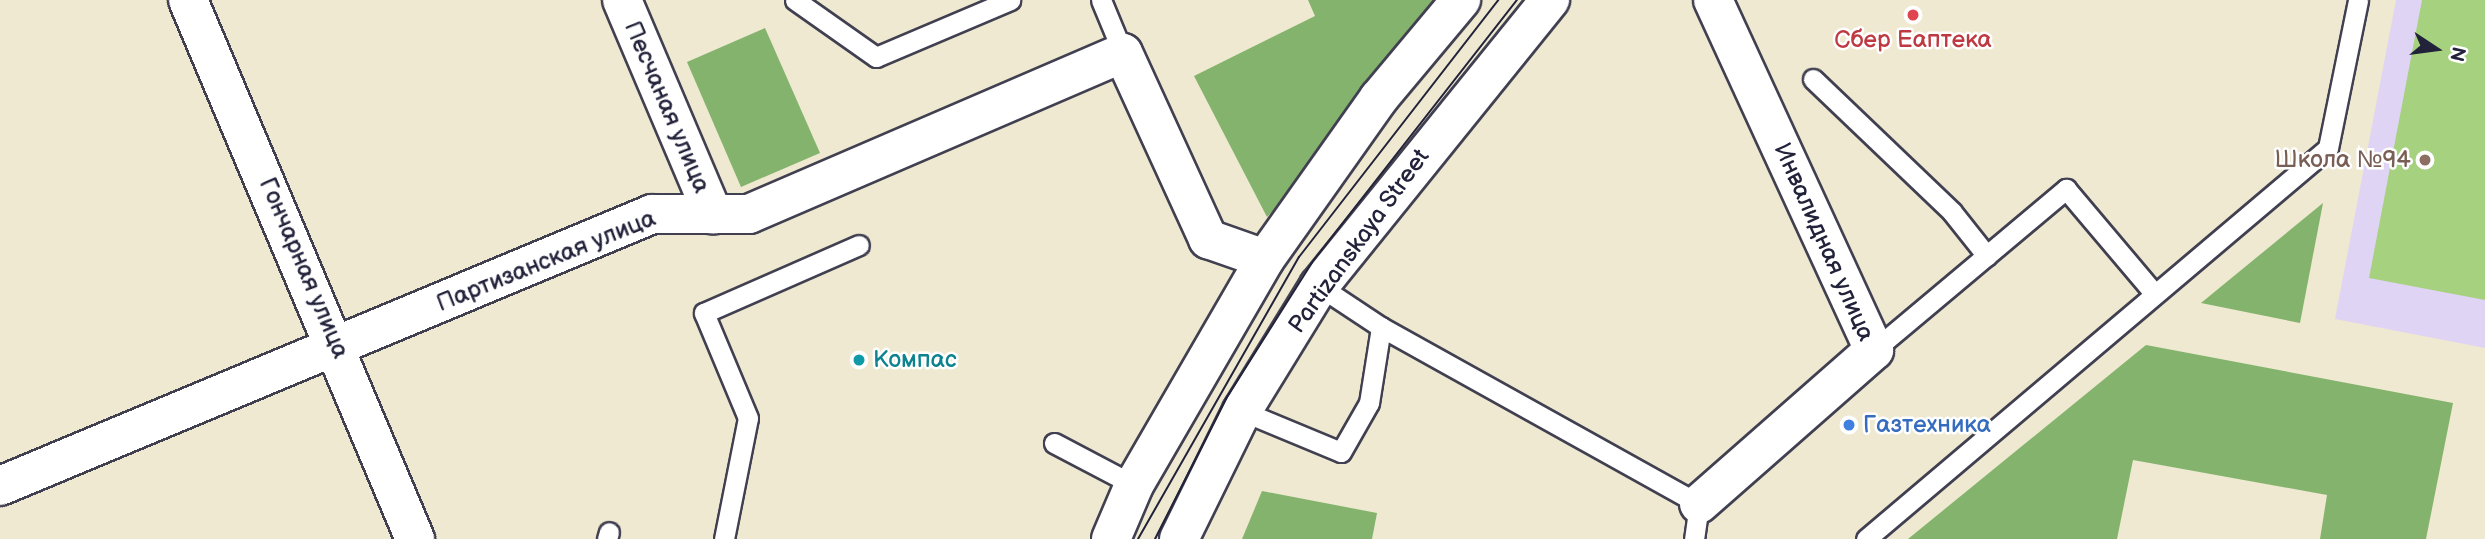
<!DOCTYPE html>
<html>
<head>
<meta charset="utf-8">
<style>
	body { margin:0 }
	#map { position:relative; width:2485px; height:539px; overflow:hidden; background:#eee9d0; font-family:"Balsamiq Sans",sans-serif }
	div>[style] { position:absolute }
	.built>* { inset:0; background:#e0d4f4 }
	.green>* { inset:0; background:#a6d17e }
	.forest>* { inset:0; background:#84b36d }
	.roads { filter:drop-shadow(2px 0 #414051) drop-shadow(-2px 0 #414051) drop-shadow(0 2px #414051) drop-shadow(0 -2px #414051) }
	.service>* { height:19px; margin:-9.5px; padding:0 9.5px; transform-origin:9.5px; border-radius:9.5px; background:#fff }
	.minor>* { height:38px; margin:-19px; padding:0 19px; transform-origin:19px; border-radius:19px; background:#fff }
	.tertiary>* { height:38px; margin:-19px; padding:0 19px; transform-origin:19px; border-radius:19px; background:#fff }
	.tram>* { height:2px; margin:-1px; padding:0 1px; transform-origin:1px; border-radius:1px; background:#22223b }
	.dots>* { width:19px; height:19px; translate:-50% -50%; box-sizing:border-box; border:4px solid #fff; border-radius:50% }
	span { translate:-50% -50%; white-space:nowrap; text-align:center; line-height:1.15; -webkit-text-stroke:5px #fff; paint-order:stroke }
	.health-label { font-size:24px; color:#be3a42 }
	.street-label { font-size:24px; color:#22223b }
	.education-label { font-size:24px; color:#785e54 }
	.right { translate:-100% -50%; text-align:right }
	.culture-label { font-size:24px; color:#0d838f }
	.left { translate:0 -50%; text-align:left }
	.shop-label { font-size:24px; color:#366cbe }
	.north { position:absolute; left:2401px; top:14px; width:70px; height:70px; -webkit-text-stroke:5px #fff; paint-order:stroke; rotate:103deg; font-size:19px; font-weight:700; line-height:28px; text-align:center; color:#22223b }
	.north::after { content:''; display:block; margin:auto; width:24px; height:32px; background:#22223b; clip-path:polygon(50% 0,100% 100%,50% 72%,0 100%) }
</style>
</head>
<body>
<div id="map">
	<div class="built">
		<div style="clip-path:polygon(2396px 0,2485px 0,2485px 348px,2335px 319px)"></div>
	</div>
	<div class="green">
		<div style="clip-path:polygon(2422px 0,2485px 0,2485px 300px,2369px 278px)"></div>
	</div>
	<div class="forest">
		<div style="clip-path:polygon(1308px 0,1444px 0,1357px 124px,1267px 217px,1194px 76px,1315px 16px)"></div>
		<div style="clip-path:polygon(765px 28px,820px 153px,741px 187px,687px 62px)"></div>
		<div style="clip-path:polygon(2323px 203px,2300px 323px,2201px 303px)"></div>
		<div style="clip-path:polygon(2146px 345px,2453px 403px,2426px 539px,2320px 539px,2327px 495px,2133px 460px,2117px 539px,1908px 539px)"></div>
		<div style="clip-path:polygon(1262px 491px,1377px 513px,1372px 539px,1242px 539px)"></div>
	</div>
	<div class="roads">
		<div class="service">
			<div style="left:795px;top:0;width:99px;rotate:35.1deg"></div>
			<div style="left:876px;top:57px;width:146px;rotate:-23deg"></div>
			<div style="left:1101px;top:0;width:57px;rotate:67.5deg"></div>
			<div style="left:1813px;top:79px;width:192px;rotate:43.7deg"></div>
			<div style="left:1952px;top:212px;width:56px;rotate:51.5deg"></div>
			<div style="left:1319px;top:286px;width:74px;rotate:33.5deg"></div>
			<div style="left:1381px;top:327px;width:364px;rotate:29.1deg"></div>
			<div style="left:1699px;top:504px;width:35px;rotate:98deg"></div>
			<div style="left:1874px;top:350px;width:251px;rotate:-40deg"></div>
			<div style="left:2066px;top:189px;width:136px;rotate:49.8deg"></div>
			<div style="left:1242px;top:411px;width:107px;rotate:22.5deg"></div>
			<div style="left:1341px;top:452px;width:56px;rotate:-60.3deg"></div>
			<div style="left:1369px;top:403px;width:77px;rotate:-81deg"></div>
			<div style="left:1054px;top:443px;width:90px;rotate:27.7deg"></div>
			<div style="left:607px;top:539px;width:7px;rotate:-74deg"></div>
			<div style="left:724px;top:539px;width:123px;rotate:-78.8deg"></div>
			<div style="left:748px;top:418px;width:114px;rotate:-112.7deg"></div>
			<div style="left:704px;top:313px;width:169px;rotate:-23.7deg"></div>
			<div style="left:1866px;top:539px;width:605px;rotate:-40.24deg"></div>
			<div style="left:2328px;top:148px;width:151px;rotate:-78.5deg"></div>
		</div>
		<div class="minor">
			<div style="left:188px;top:0;width:585px;rotate:67.16deg"></div>
			<div style="left:622px;top:0;width:233px;rotate:67deg"></div>
			<div style="left:0;top:486px;width:706px;rotate:-22.64deg"></div>
			<div style="left:652px;top:214px;width:97px"></div>
			<div style="left:749px;top:214px;width:407px;rotate:-23.3deg"></div>
			<div style="left:1123px;top:53px;width:205px;rotate:65.4deg"></div>
			<div style="left:1208px;top:239px;width:60px;rotate:19.3deg"></div>
			<div style="left:1699px;top:504px;width:233px;rotate:-41.3deg"></div>
			<div style="left:1874px;top:350px;width:385px;rotate:-114.7deg"></div>
		</div>
		<div class="tertiary">
			<div style="left:1111px;top:539px;width:59px;rotate:-66.9deg"></div>
			<div style="left:1134px;top:485px;width:261px;rotate:-59.9deg"></div>
			<div style="left:1265px;top:259px;width:197px;rotate:-54.7deg"></div>
			<div style="left:1379px;top:98px;width:128px;rotate:-50.1deg"></div>
			<div style="left:1179px;top:539px;width:143px;rotate:-63.8deg"></div>
			<div style="left:1242px;top:411px;width:147px;rotate:-58.4deg"></div>
			<div style="left:1319px;top:286px;width:368px;rotate:-51.1deg"></div>
		</div>
	</div>
	<div class="tram">
		<div style="left:1138px;top:539px;width:325px;rotate:-60.3deg"></div>
		<div style="left:1299px;top:257px;width:325px;rotate:-52.2deg"></div>
		<div style="left:1155px;top:539px;width:159px;rotate:-63.1deg"></div>
		<div style="left:1227px;top:397px;width:161px;rotate:-57.7deg"></div>
		<div style="left:1313px;top:261px;width:331px;rotate:-52deg"></div>
	</div>
	<div class="dots">
		<div style="left:1913px;top:15px;background:#e0444e"></div>
		<div style="left:2425px;top:160px;background:#8d6e63"></div>
		<div style="left:859px;top:360px;background:#0f9aa8"></div>
		<div style="left:1849px;top:425px;background:#3f7fe0"></div>
	</div>
	<div class="health-label">
		<span style="left:1913px;top:40px">Сбер Еаптека</span>
	</div>
	<div class="street-label">
		<span style="left:667px;top:107px;rotate:67deg">Песчаная улица</span>
		<span style="left:1359px;top:241px;rotate:-54deg">Partizanskaya Street</span>
		<span style="left:1824px;top:242px;rotate:66deg">Инвалидная улица</span>
		<span style="left:546px;top:261px;rotate:-22deg">Партизанская улица</span>
		<span style="left:304px;top:268px;rotate:67deg">Гончарная улица</span>
	</div>
	<div class="education-label">
		<span class="right" style="left:2411px;top:160px">Школа №94</span>
	</div>
	<div class="culture-label">
		<span class="left" style="left:873px;top:360px">Компас</span>
	</div>
	<div class="shop-label">
		<span class="left" style="left:1863px;top:425px">Газтехника</span>
	</div>
	<div class="north">N</div>
</div>
</body>
</html>
